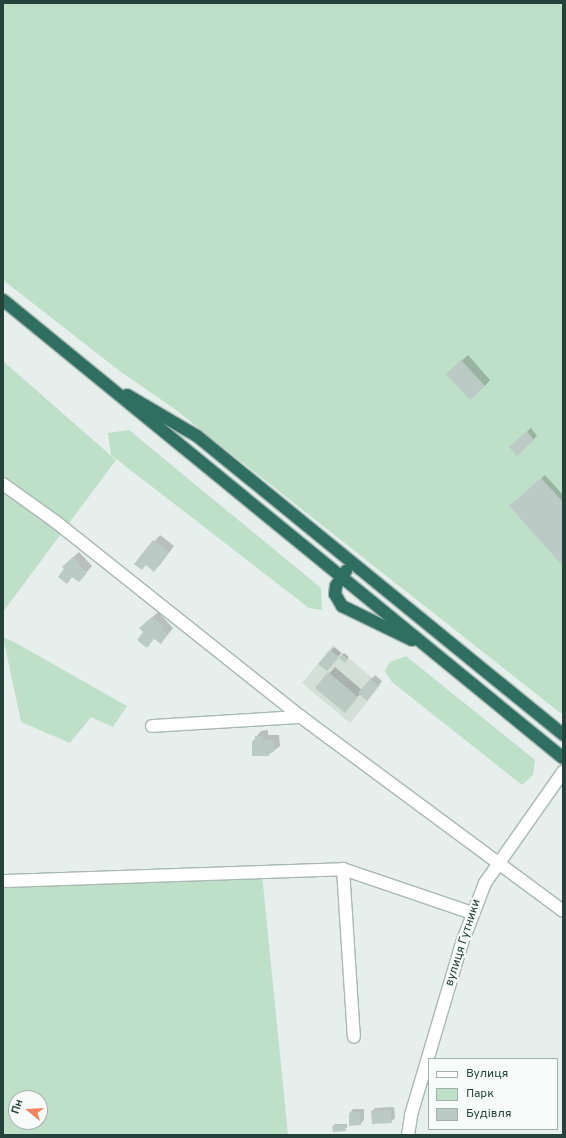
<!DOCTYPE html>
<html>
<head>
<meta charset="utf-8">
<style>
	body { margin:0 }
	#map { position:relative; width:566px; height:1138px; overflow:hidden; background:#e6efeb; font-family:Overpass,sans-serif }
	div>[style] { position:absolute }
	.built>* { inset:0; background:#d4dfda }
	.green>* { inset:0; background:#bfe0c8 }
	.shadow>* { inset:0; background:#0003 }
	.building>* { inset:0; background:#bbcac4 }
	.roads { filter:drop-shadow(1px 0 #a8b8b2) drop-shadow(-1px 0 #a8b8b2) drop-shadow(0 1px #a8b8b2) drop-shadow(0 -1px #a8b8b2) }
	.minor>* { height:12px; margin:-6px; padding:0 6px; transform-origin:6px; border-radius:6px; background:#fff }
	.highway>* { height:12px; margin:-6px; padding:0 6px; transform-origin:6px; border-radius:6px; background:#2f6f62 }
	span { translate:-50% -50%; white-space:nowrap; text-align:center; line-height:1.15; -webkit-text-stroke:4px #f7fbf9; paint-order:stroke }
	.street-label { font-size:12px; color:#24423a }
	.frame { position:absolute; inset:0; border:4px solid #24423a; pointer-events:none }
	.legend { position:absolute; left:428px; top:1058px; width:130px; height:72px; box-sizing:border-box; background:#f7fbf9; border:1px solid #a3b1ad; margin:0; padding:5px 7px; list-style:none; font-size:12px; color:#24423a }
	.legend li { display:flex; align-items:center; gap:8px; height:20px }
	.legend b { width:20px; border:1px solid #a3b1ad }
	.north { position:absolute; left:8px; top:1090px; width:40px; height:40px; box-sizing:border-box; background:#f7fbf9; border:1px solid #a3b1ad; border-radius:50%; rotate:288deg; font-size:11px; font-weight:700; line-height:16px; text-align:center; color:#24423a }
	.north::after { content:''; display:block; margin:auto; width:14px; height:18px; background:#f4845f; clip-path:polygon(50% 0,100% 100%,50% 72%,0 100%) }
</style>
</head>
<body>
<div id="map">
	<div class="built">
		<div style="clip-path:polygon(333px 645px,381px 685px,350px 723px,302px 683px)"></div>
	</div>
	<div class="green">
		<div style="clip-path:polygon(3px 3px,563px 3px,563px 715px,172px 407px,121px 372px,3px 280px)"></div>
		<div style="clip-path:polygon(3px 361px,116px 460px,3px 612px)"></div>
		<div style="clip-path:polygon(129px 430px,321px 588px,322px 610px,309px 608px,111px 455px,108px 433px)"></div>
		<div style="clip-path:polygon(3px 637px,16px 643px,127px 706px,113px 727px,91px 717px,70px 743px,21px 722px)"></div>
		<div style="clip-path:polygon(406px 656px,535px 760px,533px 775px,522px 785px,392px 682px,385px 671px,390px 662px)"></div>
		<div style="clip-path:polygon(evenodd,262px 874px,288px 1135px,3px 1135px,3px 883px,262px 874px,16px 1098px,40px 1098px,40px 1122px,16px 1122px,16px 1098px)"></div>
	</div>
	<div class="shadow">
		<div style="clip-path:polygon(468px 355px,490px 380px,485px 386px,453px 368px)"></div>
		<div style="clip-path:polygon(531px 428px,537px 436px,517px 455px,514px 444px)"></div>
		<div style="clip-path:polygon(545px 475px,563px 495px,563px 565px,514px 503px)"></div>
		<div style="clip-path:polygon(160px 535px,174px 546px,160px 565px,154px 570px,146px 564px,135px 564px)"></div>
		<div style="clip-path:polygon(79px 552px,92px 566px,79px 581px,73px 576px,67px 583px,69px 561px)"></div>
		<div style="clip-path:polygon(158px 612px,173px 628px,161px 643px,145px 632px,146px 623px)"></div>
		<div style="clip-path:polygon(334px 647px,341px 653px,330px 666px,319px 664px)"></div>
		<div style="clip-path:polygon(344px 653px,349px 657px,345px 662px,340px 658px)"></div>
		<div style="clip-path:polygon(335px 667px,362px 690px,375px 675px,382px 681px,370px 696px,360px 694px,345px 712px,316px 688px)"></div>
		<div style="clip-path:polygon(268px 730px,268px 735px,279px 735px,280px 746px,268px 755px,253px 741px,261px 731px)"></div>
		<div style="clip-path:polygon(394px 1107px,395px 1118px,391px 1122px,372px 1111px,375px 1108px)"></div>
		<div style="clip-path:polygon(353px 1109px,364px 1109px,364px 1120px,360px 1124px,350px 1113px)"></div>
		<div style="clip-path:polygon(335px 1124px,347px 1124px,347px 1128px,333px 1126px)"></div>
	</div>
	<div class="building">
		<div style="clip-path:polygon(461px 360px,485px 386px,470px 400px,446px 374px)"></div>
		<div style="clip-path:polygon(527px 431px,534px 440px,517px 456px,509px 447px)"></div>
		<div style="clip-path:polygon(541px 478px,563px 502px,563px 566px,509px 506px)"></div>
		<div style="clip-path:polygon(153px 540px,169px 552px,154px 572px,146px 565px,142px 570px,134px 564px)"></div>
		<div style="clip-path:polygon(73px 557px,87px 573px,79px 582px,72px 577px,67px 584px,58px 577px,64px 569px,62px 567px)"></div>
		<div style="clip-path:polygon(152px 617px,163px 626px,161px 629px,168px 634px,161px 644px,154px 639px,147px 648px,137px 640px,143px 632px,139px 628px)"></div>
		<div style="clip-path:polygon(330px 650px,339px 657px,327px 671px,318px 664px)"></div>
		<div style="clip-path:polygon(342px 654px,348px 659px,345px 663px,339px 658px)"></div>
		<div style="clip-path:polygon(328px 672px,358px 697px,345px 713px,315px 688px)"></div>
		<div style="clip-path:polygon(371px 678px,379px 685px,367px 701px,358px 693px)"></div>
		<div style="clip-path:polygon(255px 736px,263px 736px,263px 740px,274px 740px,274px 752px,269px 753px,269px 756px,252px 756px,252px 741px,255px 741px)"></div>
		<div style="clip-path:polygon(391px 1110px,392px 1123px,372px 1124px,371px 1111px)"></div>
		<div style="clip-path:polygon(360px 1112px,361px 1125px,349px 1126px,349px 1113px)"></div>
		<div style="clip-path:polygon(345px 1125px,346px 1131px,333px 1132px,332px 1126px)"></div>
	</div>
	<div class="roads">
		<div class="minor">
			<div style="left:3px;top:484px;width:65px;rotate:35.6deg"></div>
			<div style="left:56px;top:522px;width:313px;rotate:38.5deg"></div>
			<div style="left:301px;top:717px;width:326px;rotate:36.5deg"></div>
			<div style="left:152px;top:726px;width:149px;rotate:-3.5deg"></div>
			<div style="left:343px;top:869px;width:168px;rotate:86.3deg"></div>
			<div style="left:3px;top:881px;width:340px;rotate:-2deg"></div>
			<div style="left:343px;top:869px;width:136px;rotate:18.8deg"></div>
			<div style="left:408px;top:1135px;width:20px;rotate:-81deg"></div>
			<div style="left:411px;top:1115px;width:179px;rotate:-73.5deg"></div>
			<div style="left:462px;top:943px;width:64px;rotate:-69deg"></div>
			<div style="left:485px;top:883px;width:136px;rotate:-54.9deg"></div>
		</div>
		<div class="highway">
			<div style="left:3px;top:300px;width:723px;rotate:39.28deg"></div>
			<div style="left:127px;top:395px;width:81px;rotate:30.4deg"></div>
			<div style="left:197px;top:436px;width:473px;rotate:39.2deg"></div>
			<div style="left:346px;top:571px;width:18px;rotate:124deg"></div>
			<div style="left:336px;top:586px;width:8px;rotate:97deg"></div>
			<div style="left:335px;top:594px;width:14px;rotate:60deg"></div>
			<div style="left:342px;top:606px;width:78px;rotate:25.9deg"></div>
		</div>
	</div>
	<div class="street-label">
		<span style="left:464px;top:943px;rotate:-72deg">вулиця Гутники</span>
	</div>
	<div class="frame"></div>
	<ul class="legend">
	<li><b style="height:5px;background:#fff"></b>Вулиця</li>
	<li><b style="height:11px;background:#bfe0c8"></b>Парк</li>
	<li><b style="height:11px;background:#bbcac4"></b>Будівля</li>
	</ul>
	<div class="north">Пн</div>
</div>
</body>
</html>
